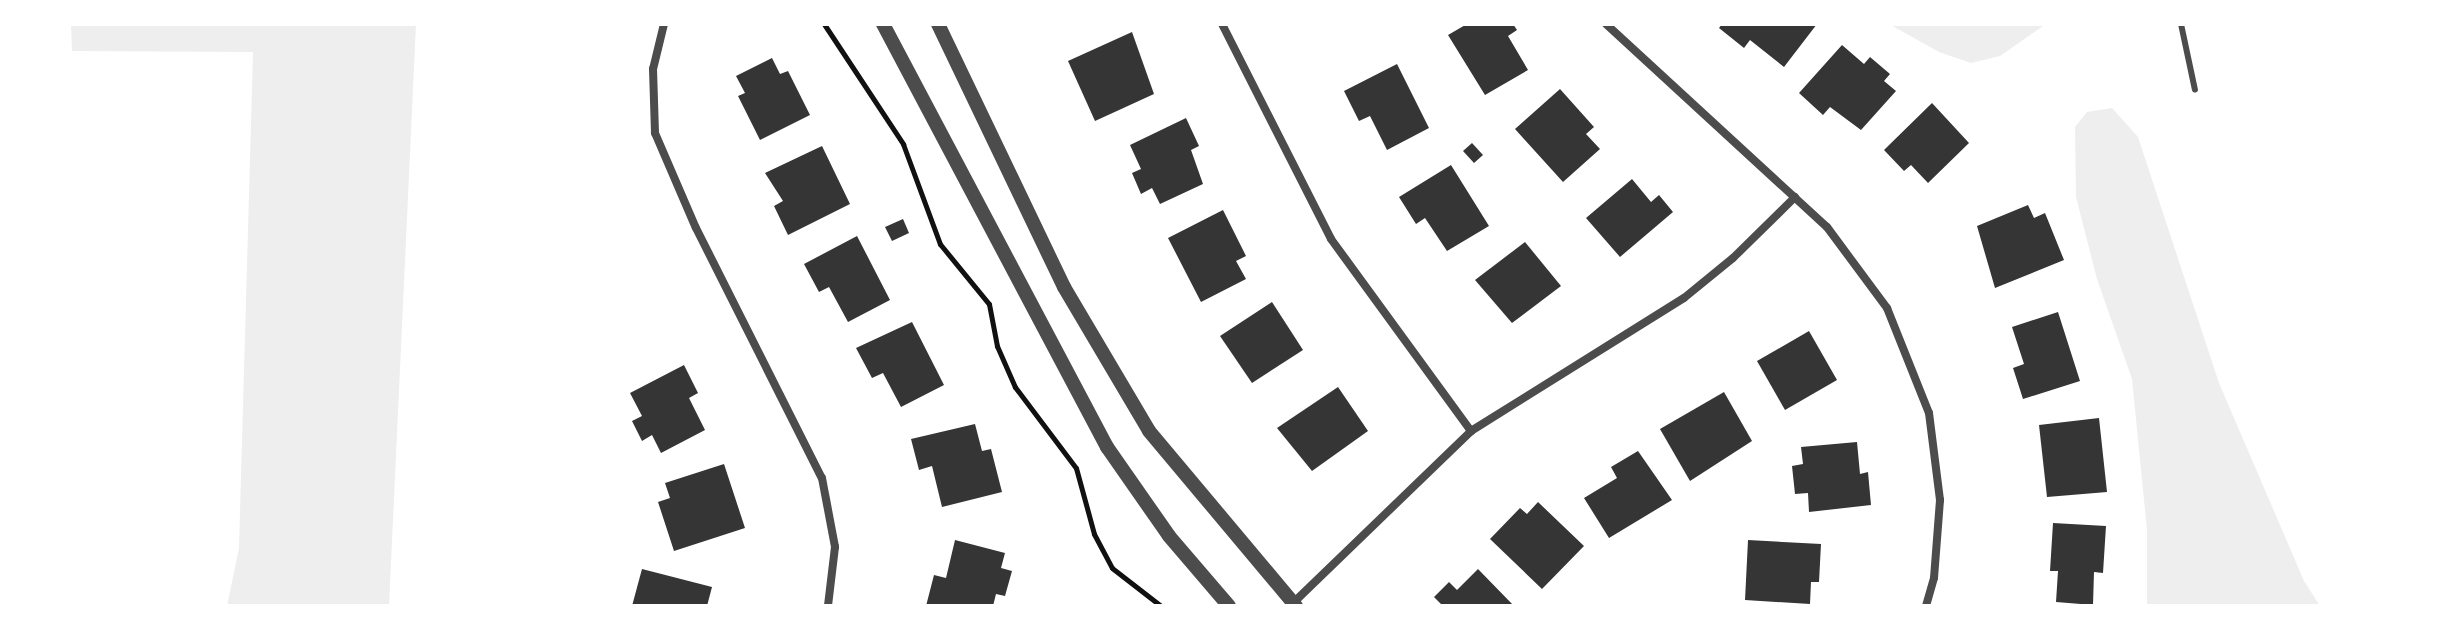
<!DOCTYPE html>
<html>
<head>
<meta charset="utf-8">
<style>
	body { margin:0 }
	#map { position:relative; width:2443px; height:630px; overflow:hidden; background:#fff; font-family:"Nunito Sans",sans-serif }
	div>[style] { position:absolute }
	.green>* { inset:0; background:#eee }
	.building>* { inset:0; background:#353535 }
	.path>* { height:5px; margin:-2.5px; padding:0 2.5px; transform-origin:2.5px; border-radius:2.5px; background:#111 }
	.service>* { height:6px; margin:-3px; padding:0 3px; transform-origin:3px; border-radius:3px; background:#4c4c4c }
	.minor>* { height:8px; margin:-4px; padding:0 4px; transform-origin:4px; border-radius:4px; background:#4c4c4c }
	.tertiary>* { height:14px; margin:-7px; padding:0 7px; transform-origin:7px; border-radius:7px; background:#4c4c4c }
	span { translate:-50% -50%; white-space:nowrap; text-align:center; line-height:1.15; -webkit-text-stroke:8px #fff; paint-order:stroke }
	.frame { position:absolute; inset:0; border:26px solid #fff; pointer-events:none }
</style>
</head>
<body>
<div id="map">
	<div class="green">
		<div style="clip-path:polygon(71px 24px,416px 24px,389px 606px,227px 606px,239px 548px,253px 52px,72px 51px)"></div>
		<div style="clip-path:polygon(1889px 24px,2046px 24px,2000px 56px,1971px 63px,1939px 52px)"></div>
		<div style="clip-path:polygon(2112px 108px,2138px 137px,2219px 383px,2304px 581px,2320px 606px,2147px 606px,2147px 530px,2132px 379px,2097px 279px,2076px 197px,2075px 127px,2087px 112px)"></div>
	</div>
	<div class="building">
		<div style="clip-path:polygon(1467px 24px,1513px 24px,1517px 30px,1508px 36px,1528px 70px,1485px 95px,1448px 35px)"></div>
		<div style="clip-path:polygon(1722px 24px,1817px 24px,1784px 67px,1750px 40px,1744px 48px,1719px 28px)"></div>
		<div style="clip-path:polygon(1132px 32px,1154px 94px,1095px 121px,1068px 61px)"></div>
		<div style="clip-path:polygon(1842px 45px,1864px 64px,1870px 57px,1890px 74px,1884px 81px,1896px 91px,1861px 130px,1830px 107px,1823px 115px,1799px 93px)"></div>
		<div style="clip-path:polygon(772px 58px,780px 74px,788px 71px,810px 115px,760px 140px,738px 96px,745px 93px,736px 76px)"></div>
		<div style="clip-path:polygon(1397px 64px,1429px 128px,1387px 150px,1370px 116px,1359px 121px,1344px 91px)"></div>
		<div style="clip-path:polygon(1560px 89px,1594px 127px,1586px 134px,1600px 149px,1563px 182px,1515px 129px)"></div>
		<div style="clip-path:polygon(1932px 103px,1969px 143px,1928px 183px,1911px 165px,1904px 171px,1884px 150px)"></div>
		<div style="clip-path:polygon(1186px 118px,1199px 146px,1191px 150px,1203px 184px,1160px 204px,1152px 188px,1141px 194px,1132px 173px,1141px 169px,1130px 145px)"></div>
		<div style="clip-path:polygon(1472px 143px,1483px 155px,1474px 163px,1463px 151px)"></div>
		<div style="clip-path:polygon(822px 146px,850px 204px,788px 235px,774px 206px,783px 201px,765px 173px)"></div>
		<div style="clip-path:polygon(1451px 165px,1489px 226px,1447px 251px,1425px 218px,1416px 224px,1399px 197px)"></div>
		<div style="clip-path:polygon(1632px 179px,1651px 202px,1659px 195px,1673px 212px,1620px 257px,1586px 218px)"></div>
		<div style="clip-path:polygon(2028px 205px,2034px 218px,2045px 213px,2064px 260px,1995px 288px,1977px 226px)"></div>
		<div style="clip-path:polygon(1223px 210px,1246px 256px,1236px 261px,1246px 279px,1201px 302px,1168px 238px)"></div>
		<div style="clip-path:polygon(903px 219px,909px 233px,892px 241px,885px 227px)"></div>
		<div style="clip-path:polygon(857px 236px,890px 300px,848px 322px,829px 287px,819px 292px,804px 264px)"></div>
		<div style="clip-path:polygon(1525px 242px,1561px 286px,1512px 323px,1475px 280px)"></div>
		<div style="clip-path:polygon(1272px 302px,1303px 350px,1252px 383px,1220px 336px)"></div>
		<div style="clip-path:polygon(2058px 312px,2080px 381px,2023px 399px,2013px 368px,2024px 364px,2012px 327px)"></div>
		<div style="clip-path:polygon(912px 322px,944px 385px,901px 407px,883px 373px,872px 378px,856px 348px)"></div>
		<div style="clip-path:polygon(1809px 331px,1837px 380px,1785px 410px,1757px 361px)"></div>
		<div style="clip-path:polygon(684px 365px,698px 393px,689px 398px,705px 430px,661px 453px,652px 435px,642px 441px,632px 421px,642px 416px,630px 393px)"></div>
		<div style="clip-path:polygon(1338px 387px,1368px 431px,1312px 471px,1277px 428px)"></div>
		<div style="clip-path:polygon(1724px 392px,1752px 441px,1690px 481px,1660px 429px)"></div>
		<div style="clip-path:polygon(2099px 418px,2107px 492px,2047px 497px,2039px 425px)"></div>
		<div style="clip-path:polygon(975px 424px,982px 451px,991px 449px,1002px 492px,942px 507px,932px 466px,919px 470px,911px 439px)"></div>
		<div style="clip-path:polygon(1857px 442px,1860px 474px,1868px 472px,1871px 505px,1809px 512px,1808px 493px,1795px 494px,1792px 466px,1803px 464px,1801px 447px)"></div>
		<div style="clip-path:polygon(1638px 451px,1672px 500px,1609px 538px,1584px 498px,1617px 478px,1611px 467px)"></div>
		<div style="clip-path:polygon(724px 464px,745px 528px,674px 551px,658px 502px,670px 498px,665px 483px)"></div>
		<div style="clip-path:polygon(1538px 502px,1584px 546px,1542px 589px,1490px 539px,1520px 508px,1527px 514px)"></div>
		<div style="clip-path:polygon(2053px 523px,2106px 526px,2103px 573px,2094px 572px,2093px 605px,2056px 602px,2058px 571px,2050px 571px)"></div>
		<div style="clip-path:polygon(955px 540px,1005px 553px,1001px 568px,1012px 571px,1005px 596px,996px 594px,993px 606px,926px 606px,934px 575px,946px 578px)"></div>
		<div style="clip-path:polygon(1748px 540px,1821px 544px,1819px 582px,1811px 582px,1810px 604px,1745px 600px)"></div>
		<div style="clip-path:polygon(642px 569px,712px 587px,707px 606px,632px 606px)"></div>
		<div style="clip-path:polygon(1478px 569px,1514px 606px,1443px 606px,1434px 597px,1449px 582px,1457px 590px)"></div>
	</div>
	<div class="path">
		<div style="left:824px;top:24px;width:144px;rotate:56.6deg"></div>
		<div style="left:903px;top:144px;width:107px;rotate:69.7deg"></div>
		<div style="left:940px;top:244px;width:77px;rotate:50.8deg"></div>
		<div style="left:989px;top:304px;width:43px;rotate:79.2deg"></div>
		<div style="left:997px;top:346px;width:45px;rotate:66.3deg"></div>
		<div style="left:1015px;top:387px;width:101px;rotate:53deg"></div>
		<div style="left:1076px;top:468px;width:68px;rotate:74.7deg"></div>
		<div style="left:1094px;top:534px;width:38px;rotate:62deg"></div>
		<div style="left:1112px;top:568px;width:62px;rotate:37.8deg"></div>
	</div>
	<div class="service">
		<div style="left:2181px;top:24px;width:67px;rotate:78deg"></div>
	</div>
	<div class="minor">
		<div style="left:664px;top:24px;width:46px;rotate:103.7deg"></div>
		<div style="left:653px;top:69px;width:64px;rotate:88.2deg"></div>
		<div style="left:655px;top:133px;width:103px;rotate:66.7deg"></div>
		<div style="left:696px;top:228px;width:280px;rotate:63.3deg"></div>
		<div style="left:822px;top:478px;width:70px;rotate:79.3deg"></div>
		<div style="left:835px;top:547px;width:59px;rotate:96.8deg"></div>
		<div style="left:1222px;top:24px;width:241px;rotate:63.1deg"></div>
		<div style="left:1331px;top:239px;width:238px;rotate:53.9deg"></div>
		<div style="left:1606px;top:24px;width:300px;rotate:42.6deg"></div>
		<div style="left:1827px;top:227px;width:101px;rotate:53.5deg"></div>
		<div style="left:1887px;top:308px;width:113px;rotate:68.2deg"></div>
		<div style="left:1929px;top:413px;width:88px;rotate:82.8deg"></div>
		<div style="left:1940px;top:500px;width:78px;rotate:94.4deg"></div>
		<div style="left:1934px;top:578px;width:29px;rotate:106deg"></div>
		<div style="left:1291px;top:605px;width:250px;rotate:-44deg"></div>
		<div style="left:1471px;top:431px;width:251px;rotate:-32deg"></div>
		<div style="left:1684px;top:298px;width:63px;rotate:-39.2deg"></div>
		<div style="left:1733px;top:258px;width:87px;rotate:-44.5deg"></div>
	</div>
	<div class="tertiary">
		<div style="left:883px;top:24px;width:479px;rotate:62.1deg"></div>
		<div style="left:1107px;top:447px;width:108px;rotate:55.1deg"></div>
		<div style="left:1169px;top:536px;width:92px;rotate:49.4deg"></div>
		<div style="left:938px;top:24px;width:292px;rotate:64.4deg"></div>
		<div style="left:1064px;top:287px;width:167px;rotate:59.4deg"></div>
		<div style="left:1149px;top:431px;width:229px;rotate:50deg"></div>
	</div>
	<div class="frame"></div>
</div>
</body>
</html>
